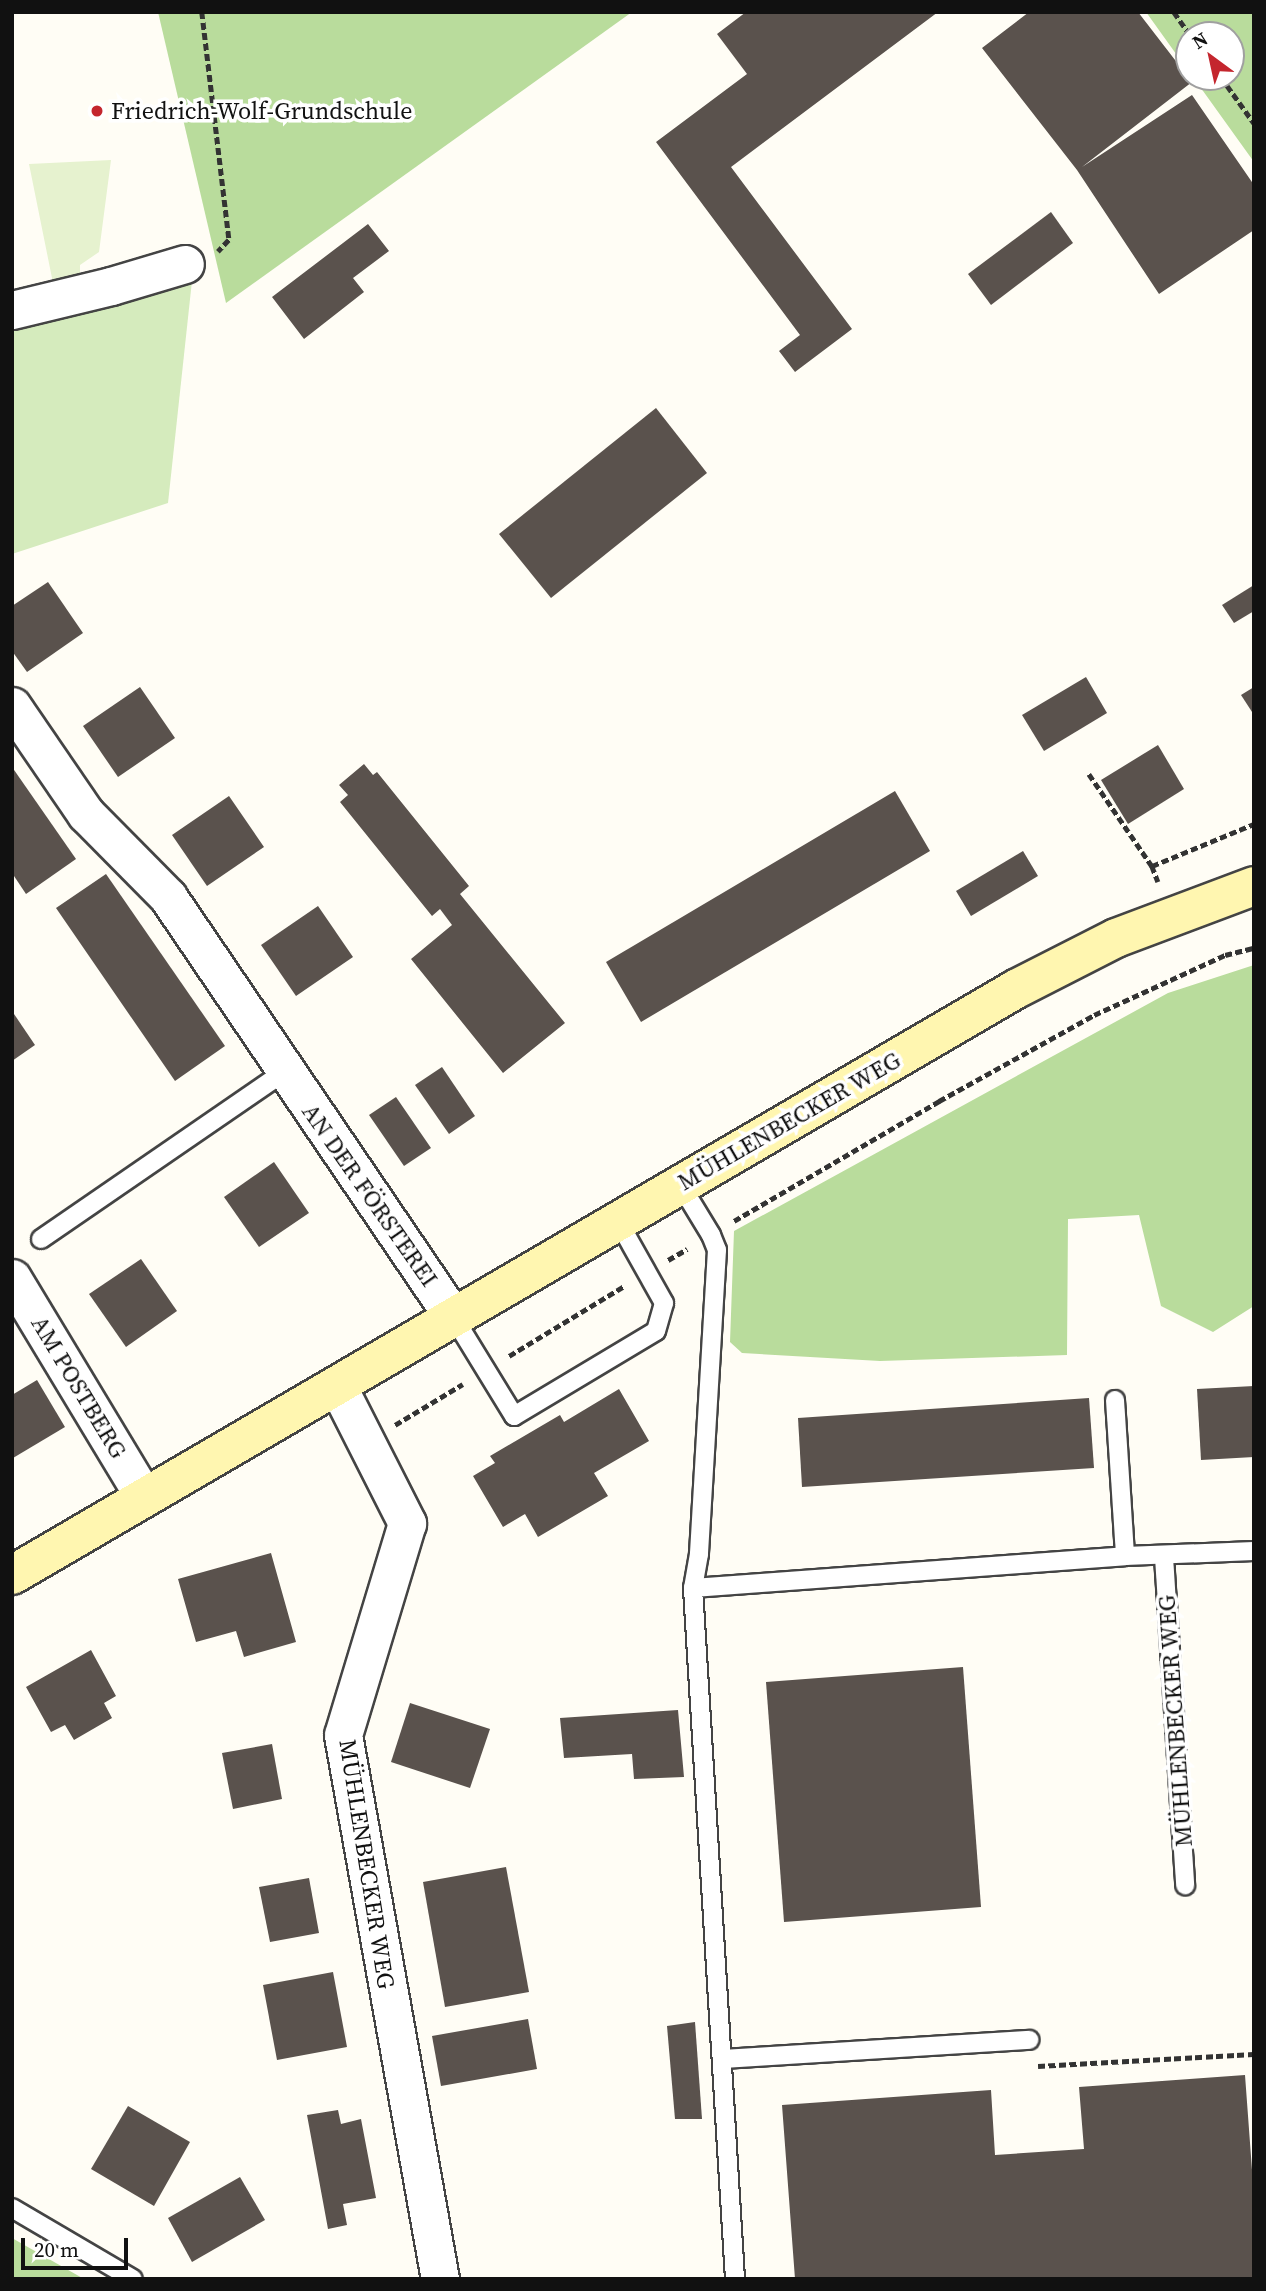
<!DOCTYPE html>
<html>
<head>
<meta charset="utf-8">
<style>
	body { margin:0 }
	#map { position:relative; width:1266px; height:2291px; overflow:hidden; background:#fffdf5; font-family:"Source Serif 4",serif }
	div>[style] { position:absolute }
	.green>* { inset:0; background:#d5ebbd }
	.forest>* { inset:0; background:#b9dc9c }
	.pitch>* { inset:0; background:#e6f2cf }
	.building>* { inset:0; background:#5a524d }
	.path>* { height:4.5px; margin-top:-2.25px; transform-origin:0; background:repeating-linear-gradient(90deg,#333 0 7px,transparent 0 10.5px) }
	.roads { filter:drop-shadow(2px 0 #444) drop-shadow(-2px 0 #444) drop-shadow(0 2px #444) drop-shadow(0 -2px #444) }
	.lane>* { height:18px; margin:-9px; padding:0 9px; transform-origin:9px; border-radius:9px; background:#fff }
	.street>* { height:37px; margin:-18.5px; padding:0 18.5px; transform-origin:18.5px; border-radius:18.5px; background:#fff }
	.secondary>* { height:38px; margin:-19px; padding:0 19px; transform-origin:19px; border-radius:19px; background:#fff6b0 }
	.dots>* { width:19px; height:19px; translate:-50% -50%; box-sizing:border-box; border:4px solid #fff; border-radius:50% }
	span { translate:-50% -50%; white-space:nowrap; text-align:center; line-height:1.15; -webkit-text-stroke:7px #fff; paint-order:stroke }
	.poi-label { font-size:24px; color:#111 }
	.left { translate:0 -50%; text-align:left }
	.street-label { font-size:24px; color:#111 }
	.frame { position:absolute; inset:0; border:14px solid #111; pointer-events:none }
	.north { position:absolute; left:1175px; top:21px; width:70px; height:70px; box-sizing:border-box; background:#fff; border:2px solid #a0a0a0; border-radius:50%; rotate:327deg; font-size:19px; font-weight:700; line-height:28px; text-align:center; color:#111 }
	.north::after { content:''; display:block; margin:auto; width:24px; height:32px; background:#c4262e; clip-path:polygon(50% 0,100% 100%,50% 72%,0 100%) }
	.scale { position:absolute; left:21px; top:2238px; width:107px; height:32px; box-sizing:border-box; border:4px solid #111; border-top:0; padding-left:9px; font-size:21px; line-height:24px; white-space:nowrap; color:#111; -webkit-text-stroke:5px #fff; paint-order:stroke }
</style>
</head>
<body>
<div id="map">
	<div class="green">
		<div style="clip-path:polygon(195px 253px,168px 503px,12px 554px,12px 295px)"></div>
	</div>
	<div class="forest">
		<div style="clip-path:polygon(158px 12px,632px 12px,226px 303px)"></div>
		<div style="clip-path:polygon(1146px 12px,1254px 12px,1254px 162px,1193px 77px,1231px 77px,1231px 35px,1189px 35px,1189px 72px)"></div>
		<div style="clip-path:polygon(1254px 965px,1254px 1306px,1213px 1332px,1161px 1306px,1139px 1215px,1068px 1219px,1067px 1355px,880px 1361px,742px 1353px,730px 1342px,734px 1231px,1168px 993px)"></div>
		<div style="clip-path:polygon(12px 2238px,84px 2279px,12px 2279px)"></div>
	</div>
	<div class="pitch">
		<div style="clip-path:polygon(111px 160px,99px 252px,80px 265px,80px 282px,54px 288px,29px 164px)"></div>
	</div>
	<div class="building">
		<div style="clip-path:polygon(746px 12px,938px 12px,731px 167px,852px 329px,795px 372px,779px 351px,800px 335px,656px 142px,747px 74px,717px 34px)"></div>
		<div style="clip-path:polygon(1029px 12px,1138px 12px,1192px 82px,1082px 167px,1192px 95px,1254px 185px,1254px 230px,1159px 294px,1077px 170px,982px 48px)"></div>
		<div style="clip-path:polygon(1051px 212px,1073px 243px,991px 305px,968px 274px)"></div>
		<div style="clip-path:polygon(368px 224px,389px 251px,353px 278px,364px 292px,304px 339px,272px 297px)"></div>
		<div style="clip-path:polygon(656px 408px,707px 473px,551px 598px,499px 534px)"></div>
		<div style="clip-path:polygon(48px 582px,83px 633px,27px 672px,12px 651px,12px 606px)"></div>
		<div style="clip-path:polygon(1254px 585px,1254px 611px,1234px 623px,1222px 605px)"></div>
		<div style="clip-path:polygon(1086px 677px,1107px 713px,1044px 751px,1022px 715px)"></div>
		<div style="clip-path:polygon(140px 687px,175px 738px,118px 777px,83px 726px)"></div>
		<div style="clip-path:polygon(1254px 687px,1254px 715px,1241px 695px)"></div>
		<div style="clip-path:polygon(1158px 745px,1184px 789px,1128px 824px,1101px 780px)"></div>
		<div style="clip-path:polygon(364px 764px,373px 775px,377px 772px,469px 886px,460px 894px,565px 1023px,503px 1073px,411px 959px,452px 925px,440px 909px,432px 916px,340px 802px,348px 795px,339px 785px)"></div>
		<div style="clip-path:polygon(12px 767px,76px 859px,26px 894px,12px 873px)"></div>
		<div style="clip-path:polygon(895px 791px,930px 851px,641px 1022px,606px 962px)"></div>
		<div style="clip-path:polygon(229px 796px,264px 847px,207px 886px,172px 835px)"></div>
		<div style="clip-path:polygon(1023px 851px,1038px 876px,971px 916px,956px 891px)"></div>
		<div style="clip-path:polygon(106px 874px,225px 1046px,175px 1081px,56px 908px)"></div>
		<div style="clip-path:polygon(318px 906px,353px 957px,296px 996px,261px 945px)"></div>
		<div style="clip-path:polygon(12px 1011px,35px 1045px,12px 1061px)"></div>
		<div style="clip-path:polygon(442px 1067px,475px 1116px,449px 1134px,415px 1085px)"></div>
		<div style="clip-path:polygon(396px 1097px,431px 1148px,404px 1166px,369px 1115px)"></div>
		<div style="clip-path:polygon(274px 1162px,309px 1213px,259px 1247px,224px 1197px)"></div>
		<div style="clip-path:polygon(141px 1259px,177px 1311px,126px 1347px,89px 1294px)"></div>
		<div style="clip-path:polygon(37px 1380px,65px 1427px,13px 1458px,12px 1395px)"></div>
		<div style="clip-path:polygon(1254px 1386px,1254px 1457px,1201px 1460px,1197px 1389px)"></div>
		<div style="clip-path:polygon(619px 1389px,649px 1441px,594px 1473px,608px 1496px,538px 1537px,525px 1514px,503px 1527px,473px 1476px,495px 1463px,490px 1456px,560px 1415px,564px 1422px)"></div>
		<div style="clip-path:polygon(1089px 1398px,1094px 1468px,802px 1487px,798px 1418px)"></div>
		<div style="clip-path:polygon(271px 1553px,296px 1642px,244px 1657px,236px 1631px,196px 1642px,178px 1579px)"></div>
		<div style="clip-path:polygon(91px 1650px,116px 1696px,104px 1703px,112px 1718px,74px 1740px,65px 1725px,51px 1732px,26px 1687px)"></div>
		<div style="clip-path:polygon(963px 1667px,981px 1907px,784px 1922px,766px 1682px)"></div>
		<div style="clip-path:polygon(410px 1703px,490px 1729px,470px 1788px,391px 1762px)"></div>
		<div style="clip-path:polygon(678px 1710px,684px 1777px,634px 1779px,632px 1754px,564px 1758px,560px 1718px)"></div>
		<div style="clip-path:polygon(272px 1744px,282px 1799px,233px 1809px,222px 1753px)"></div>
		<div style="clip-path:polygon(506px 1867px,529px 1992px,445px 2007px,423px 1882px)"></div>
		<div style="clip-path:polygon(309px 1878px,319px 1933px,270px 1942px,259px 1887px)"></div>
		<div style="clip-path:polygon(333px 1972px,347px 2047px,277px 2060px,263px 1985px)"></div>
		<div style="clip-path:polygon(528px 2019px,537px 2069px,441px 2086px,432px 2036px)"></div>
		<div style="clip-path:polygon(695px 2022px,702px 2119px,675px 2119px,667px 2026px)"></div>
		<div style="clip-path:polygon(1245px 2075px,1254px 2197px,1254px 2279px,795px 2279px,782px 2105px,991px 2090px,995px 2155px,1084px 2149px,1079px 2087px)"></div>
		<div style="clip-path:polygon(128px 2106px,190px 2142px,154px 2206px,91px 2169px)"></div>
		<div style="clip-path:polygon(338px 2110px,341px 2124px,361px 2119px,376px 2198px,343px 2204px,347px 2225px,328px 2229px,307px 2115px)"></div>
		<div style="clip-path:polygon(240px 2177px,265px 2220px,192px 2262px,168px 2218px)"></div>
	</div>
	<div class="path">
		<div style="left:202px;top:12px;width:230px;rotate:83.2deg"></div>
		<div style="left:229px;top:240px;width:16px;rotate:133deg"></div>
		<div style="left:1174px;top:12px;width:28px;rotate:55deg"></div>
		<div style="left:1221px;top:77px;width:57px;rotate:54.3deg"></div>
		<div style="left:1089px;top:774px;width:112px;rotate:55.6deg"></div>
		<div style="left:1152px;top:866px;width:17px;rotate:69deg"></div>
		<div style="left:1152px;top:866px;width:110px;rotate:-22.4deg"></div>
		<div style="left:734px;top:1221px;width:238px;rotate:-30.3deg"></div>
		<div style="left:939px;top:1101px;width:177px;rotate:-29deg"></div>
		<div style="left:1094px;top:1015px;width:144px;rotate:-24.6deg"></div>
		<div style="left:1225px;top:955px;width:30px;rotate:-14deg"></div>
		<div style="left:668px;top:1260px;width:22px;rotate:-30deg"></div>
		<div style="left:509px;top:1356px;width:135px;rotate:-31.3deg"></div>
		<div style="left:395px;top:1425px;width:79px;rotate:-31.1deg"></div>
		<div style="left:1038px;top:2066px;width:216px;rotate:-3.2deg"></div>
	</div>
	<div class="roads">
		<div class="lane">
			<div style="left:680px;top:1184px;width:60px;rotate:58.7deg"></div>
			<div style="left:711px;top:1235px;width:16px;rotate:68deg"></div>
			<div style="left:717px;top:1250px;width:305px;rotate:93.4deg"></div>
			<div style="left:699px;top:1554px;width:35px;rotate:100deg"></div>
			<div style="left:41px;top:1239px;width:296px;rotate:-34.5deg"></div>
			<div style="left:454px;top:1318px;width:115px;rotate:58.5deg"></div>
			<div style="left:514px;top:1416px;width:165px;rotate:-30.9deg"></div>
			<div style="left:656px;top:1331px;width:29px;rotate:-74deg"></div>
			<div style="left:664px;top:1303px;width:94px;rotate:-119.3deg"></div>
			<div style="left:1115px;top:1400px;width:156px;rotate:86.3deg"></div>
			<div style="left:1164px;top:1557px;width:329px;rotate:86.3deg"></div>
			<div style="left:724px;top:2059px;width:306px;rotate:-3.6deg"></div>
			<div style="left:12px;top:2208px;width:140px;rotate:30.4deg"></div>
			<div style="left:735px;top:2279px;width:692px;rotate:-93.48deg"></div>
			<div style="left:693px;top:1588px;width:433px;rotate:-4.2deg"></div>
			<div style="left:1125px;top:1556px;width:129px;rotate:-2.2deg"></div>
		</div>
		<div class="street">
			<div style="left:12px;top:310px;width:102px;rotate:-13.6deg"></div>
			<div style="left:111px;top:286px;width:77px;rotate:-16.6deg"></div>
			<div style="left:12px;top:706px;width:131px;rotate:55.6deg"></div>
			<div style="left:86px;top:814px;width:117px;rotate:45.3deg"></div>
			<div style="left:168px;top:897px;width:509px;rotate:55.81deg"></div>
			<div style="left:12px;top:1278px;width:256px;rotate:58.9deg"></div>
			<div style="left:338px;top:1387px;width:153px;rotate:63.1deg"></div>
			<div style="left:407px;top:1523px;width:221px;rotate:106.8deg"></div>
			<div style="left:343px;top:1735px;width:553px;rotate:79.89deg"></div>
		</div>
		<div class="secondary">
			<div style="left:12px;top:1575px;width:1163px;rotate:-30.27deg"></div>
			<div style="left:1016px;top:989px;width:112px;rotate:-27deg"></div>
			<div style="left:1116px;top:938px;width:147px;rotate:-20.6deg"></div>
		</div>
	</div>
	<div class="dots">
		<div style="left:97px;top:111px;background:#c4262e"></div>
	</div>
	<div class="poi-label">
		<span class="left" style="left:111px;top:111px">Friedrich-Wolf-Grundschule</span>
	</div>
	<div class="street-label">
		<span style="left:789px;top:1121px;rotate:-30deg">MÜHLENBECKER WEG</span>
		<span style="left:370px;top:1195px;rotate:55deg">AN DER FÖRSTEREI</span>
		<span style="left:79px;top:1387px;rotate:59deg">AM POSTBERG</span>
		<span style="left:1175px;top:1721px;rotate:-94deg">MÜHLENBECKER WEG</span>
		<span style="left:367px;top:1864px;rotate:81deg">MÜHLENBECKER WEG</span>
	</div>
	<div class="frame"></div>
	<div class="north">N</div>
	<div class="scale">20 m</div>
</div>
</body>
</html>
